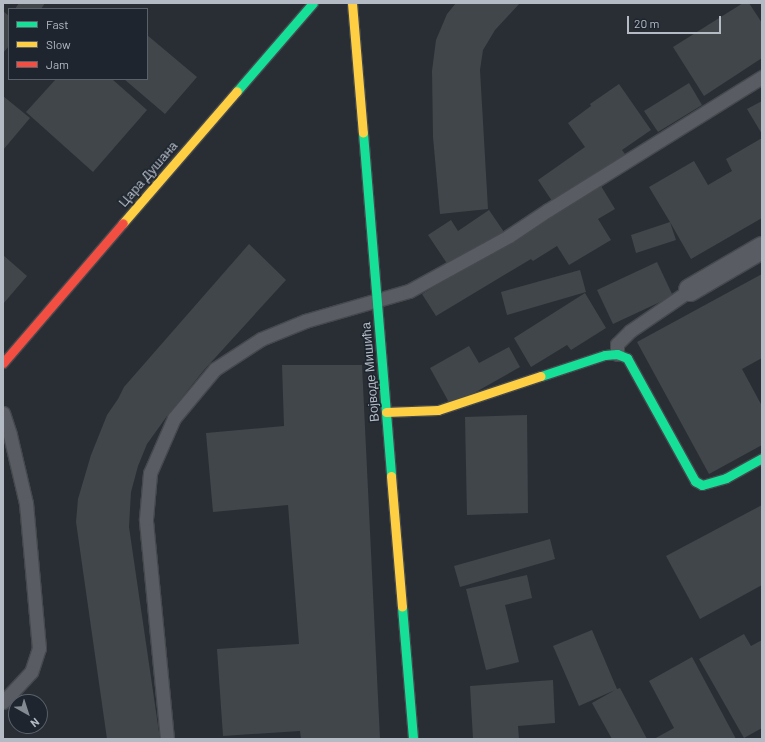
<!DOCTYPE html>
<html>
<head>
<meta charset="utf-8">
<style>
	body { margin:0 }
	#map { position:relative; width:765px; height:742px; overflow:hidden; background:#292e34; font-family:Barlow,sans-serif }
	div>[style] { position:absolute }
	.building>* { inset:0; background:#41464b }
	.roads { filter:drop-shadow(1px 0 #45494e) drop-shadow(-1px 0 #45494e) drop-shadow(0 1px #45494e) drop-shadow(0 -1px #45494e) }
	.lane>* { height:13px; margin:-6.5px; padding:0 6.5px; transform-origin:6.5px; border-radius:6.5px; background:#595c62 }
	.street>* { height:22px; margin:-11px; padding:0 11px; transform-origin:11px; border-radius:11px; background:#595c62 }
	.fast>* { height:9px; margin:-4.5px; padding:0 4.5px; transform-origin:4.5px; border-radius:4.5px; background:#16e098 }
	.slow>* { height:9px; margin:-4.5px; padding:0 4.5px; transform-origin:4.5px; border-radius:4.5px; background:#ffcf43 }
	.jam>* { height:9px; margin:-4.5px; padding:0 4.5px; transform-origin:4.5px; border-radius:4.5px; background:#f24e42 }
	span { translate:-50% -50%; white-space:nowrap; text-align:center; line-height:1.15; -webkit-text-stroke:3px #1e252e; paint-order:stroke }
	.street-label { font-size:13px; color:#b4bbc5 }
	.frame { position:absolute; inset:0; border:4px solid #b4bbc5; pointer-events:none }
	.legend { position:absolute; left:8px; top:8px; width:140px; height:72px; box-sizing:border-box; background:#1e252e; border:1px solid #5a616a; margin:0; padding:5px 7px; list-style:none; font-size:12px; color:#b4bbc5 }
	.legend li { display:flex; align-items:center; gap:8px; height:20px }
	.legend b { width:20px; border:1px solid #5a616a }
	.north { position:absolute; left:8px; top:694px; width:40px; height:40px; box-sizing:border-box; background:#1e252e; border:1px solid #5a616a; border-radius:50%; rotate:141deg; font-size:11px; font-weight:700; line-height:16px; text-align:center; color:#b4bbc5 }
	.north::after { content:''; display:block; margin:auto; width:14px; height:18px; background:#838a92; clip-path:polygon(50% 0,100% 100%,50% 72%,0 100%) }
	.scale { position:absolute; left:627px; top:16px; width:94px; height:18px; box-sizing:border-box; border:2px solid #b4bbc5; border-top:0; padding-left:5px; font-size:12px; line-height:14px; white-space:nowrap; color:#b4bbc5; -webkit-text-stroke:3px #1e252e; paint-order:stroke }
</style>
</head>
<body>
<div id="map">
	<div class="building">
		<div style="clip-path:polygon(19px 3px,45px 3px,41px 9px,15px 9px)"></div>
		<div style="clip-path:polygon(456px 3px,520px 3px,495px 30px,483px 50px,480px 70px,488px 209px,440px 214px,433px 137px,432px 71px,436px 40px,447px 14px)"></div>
		<div style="clip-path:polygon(743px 3px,749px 3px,762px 23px,762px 58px,704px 96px,673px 47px)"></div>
		<div style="clip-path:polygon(3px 11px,9px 16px,9px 46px,3px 53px)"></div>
		<div style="clip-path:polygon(147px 35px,197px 77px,165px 114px,124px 79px,147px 79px)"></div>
		<div style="clip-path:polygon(56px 79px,112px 79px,147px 110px,93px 172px,26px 112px)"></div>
		<div style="clip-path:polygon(689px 83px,702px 105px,658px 132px,644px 111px)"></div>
		<div style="clip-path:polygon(619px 84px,651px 130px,622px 150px,625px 154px,554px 204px,538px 180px,585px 147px,568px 123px,591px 106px,590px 104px)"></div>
		<div style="clip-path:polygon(3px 96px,30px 118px,3px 150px)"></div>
		<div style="clip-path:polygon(762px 101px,762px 134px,747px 109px)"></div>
		<div style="clip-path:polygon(762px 138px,762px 218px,691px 259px,670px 222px,676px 240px,636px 253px,631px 235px,670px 222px,649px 187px,694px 161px,708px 185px,732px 171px,726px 159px)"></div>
		<div style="clip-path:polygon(601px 186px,615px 209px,598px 219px,611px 240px,569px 265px,557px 246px,533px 261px,531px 259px,436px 316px,422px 294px)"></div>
		<div style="clip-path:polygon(489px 210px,504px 232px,450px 268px,428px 235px,451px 220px,458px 231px)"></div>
		<div style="clip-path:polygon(249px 244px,286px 280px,204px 370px,167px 416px,147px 444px,138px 466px,131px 492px,129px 527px,160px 739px,107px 739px,76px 522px,78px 499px,91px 455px,107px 415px,118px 399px,124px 387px)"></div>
		<div style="clip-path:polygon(3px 255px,27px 276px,3px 304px)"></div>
		<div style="clip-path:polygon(657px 262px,673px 296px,613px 324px,597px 290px)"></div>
		<div style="clip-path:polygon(580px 270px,586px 292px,507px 315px,501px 292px)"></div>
		<div style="clip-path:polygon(762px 274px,762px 358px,742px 369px,762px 406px,762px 445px,709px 474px,637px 342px)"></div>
		<div style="clip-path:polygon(585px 293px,606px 328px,571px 350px,567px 345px,531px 367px,514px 338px)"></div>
		<div style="clip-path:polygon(469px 346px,479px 363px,509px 347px,520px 367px,451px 406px,430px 368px)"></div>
		<div style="clip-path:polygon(282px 365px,362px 365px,380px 739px,301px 739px,300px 731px,223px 736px,217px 649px,299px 644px,288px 505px,213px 512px,206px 433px,284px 426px)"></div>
		<div style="clip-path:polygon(527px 415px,528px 513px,467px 515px,465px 417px)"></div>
		<div style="clip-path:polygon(762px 505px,762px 585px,700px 619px,666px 556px)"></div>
		<div style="clip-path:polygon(550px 539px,555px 559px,460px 587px,454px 566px)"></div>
		<div style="clip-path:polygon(527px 575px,532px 598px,505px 605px,519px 662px,486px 670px,466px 589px)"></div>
		<div style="clip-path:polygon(592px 630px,617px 689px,620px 688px,647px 739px,612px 739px,592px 703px,615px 690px,579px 706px,553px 646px)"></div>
		<div style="clip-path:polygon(744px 634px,751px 646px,762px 640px,762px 728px,744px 738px,699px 659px)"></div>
		<div style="clip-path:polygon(692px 657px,736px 739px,654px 739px,674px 728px,649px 681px)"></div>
		<div style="clip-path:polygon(553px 680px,555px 723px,518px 726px,519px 739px,473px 739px,470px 686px)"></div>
	</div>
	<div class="roads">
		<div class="lane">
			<div style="left:617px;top:354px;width:10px;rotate:-90deg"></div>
			<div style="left:617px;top:344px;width:18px;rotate:-45deg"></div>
			<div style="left:630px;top:331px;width:73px;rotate:-34.3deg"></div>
			<div style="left:3px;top:413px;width:23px;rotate:72deg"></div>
			<div style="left:10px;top:435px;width:70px;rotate:76.8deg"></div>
			<div style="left:26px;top:503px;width:146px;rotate:84.9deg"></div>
			<div style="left:39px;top:648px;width:25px;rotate:108deg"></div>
			<div style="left:31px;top:672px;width:41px;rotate:133deg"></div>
			<div style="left:167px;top:739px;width:221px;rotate:-95.5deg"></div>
			<div style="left:146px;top:519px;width:46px;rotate:-85deg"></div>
			<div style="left:150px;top:473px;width:60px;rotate:-66.4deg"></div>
			<div style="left:174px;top:418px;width:64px;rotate:-50.1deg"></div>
			<div style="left:215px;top:369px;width:55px;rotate:-33.1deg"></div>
			<div style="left:261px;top:339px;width:48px;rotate:-22.2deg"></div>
			<div style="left:305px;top:321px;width:108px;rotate:-16.1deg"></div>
			<div style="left:409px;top:291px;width:114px;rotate:-28.8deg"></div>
			<div style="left:509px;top:236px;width:47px;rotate:-33.7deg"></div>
			<div style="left:548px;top:210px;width:252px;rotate:-31.9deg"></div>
		</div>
		<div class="street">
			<div style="left:690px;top:290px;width:83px;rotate:-30.3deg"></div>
		</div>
		<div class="fast">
			<div style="left:237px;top:91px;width:116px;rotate:-49.2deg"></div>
			<div style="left:363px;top:133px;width:344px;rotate:85.3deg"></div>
			<div style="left:541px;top:376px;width:67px;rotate:-18.2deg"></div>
			<div style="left:605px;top:355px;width:12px;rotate:-5deg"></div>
			<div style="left:617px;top:354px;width:11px;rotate:22deg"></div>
			<div style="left:627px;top:358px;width:141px;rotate:61.1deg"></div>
			<div style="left:695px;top:481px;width:8px;rotate:30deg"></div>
			<div style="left:702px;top:485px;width:25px;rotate:-16deg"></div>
			<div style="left:726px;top:478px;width:41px;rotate:-29.1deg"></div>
			<div style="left:402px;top:607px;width:132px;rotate:85.2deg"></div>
		</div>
		<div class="slow">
			<div style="left:352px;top:3px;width:130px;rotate:85.2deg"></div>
			<div style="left:123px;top:223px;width:174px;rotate:-49.2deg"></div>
			<div style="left:386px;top:412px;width:52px;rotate:-2.2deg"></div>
			<div style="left:438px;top:410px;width:108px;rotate:-18.3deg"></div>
			<div style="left:391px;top:476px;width:131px;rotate:85.2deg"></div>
		</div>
		<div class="jam">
			<div style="left:3px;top:363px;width:184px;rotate:-49.4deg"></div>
		</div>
	</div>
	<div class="street-label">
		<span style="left:148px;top:174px;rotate:-49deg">Цара Душана</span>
		<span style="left:370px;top:372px;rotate:-95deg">Војводе Мишића</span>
	</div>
	<div class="frame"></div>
	<ul class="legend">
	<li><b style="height:5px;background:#16e098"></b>Fast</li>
	<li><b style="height:5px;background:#ffcf43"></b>Slow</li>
	<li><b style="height:5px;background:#f24e42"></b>Jam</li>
	</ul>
	<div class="north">N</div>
	<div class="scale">20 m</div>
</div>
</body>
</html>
